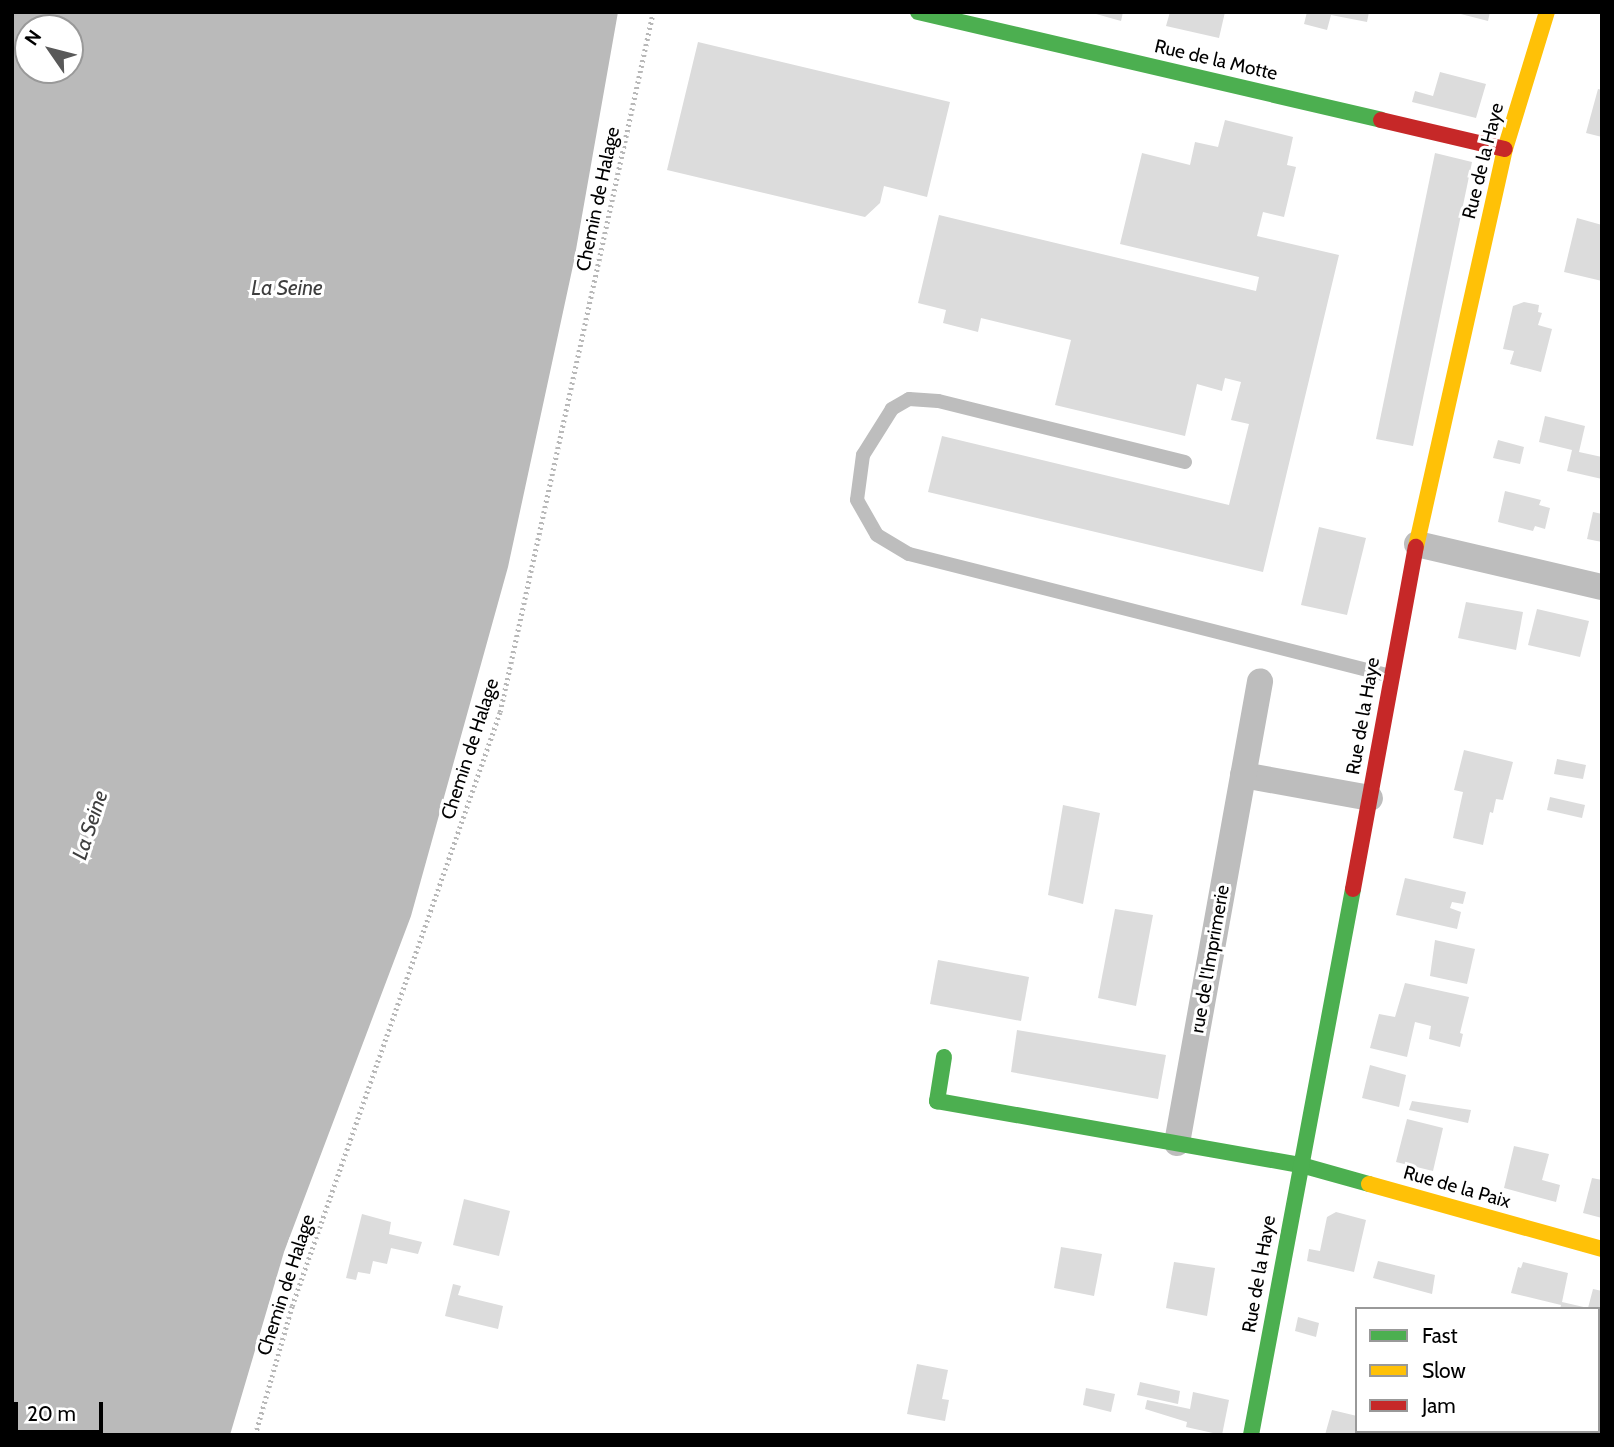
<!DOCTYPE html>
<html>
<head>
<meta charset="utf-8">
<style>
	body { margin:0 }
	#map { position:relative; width:1614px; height:1447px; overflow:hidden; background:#fff; font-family:Cabin,sans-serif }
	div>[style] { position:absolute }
	.water>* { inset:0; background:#bababa }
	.building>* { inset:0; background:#dcdcdc }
	.path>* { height:4.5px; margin-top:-2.25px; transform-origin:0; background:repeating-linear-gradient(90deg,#b8b8b8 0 2px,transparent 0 5.5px) }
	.lane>* { height:14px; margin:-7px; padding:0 7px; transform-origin:7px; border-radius:7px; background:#bdbdbd }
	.street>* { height:26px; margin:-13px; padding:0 13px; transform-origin:13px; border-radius:13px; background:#bdbdbd }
	.fast>* { height:16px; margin:-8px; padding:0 8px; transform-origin:8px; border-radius:8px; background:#4caf50 }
	.slow>* { height:16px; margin:-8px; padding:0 8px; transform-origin:8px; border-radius:8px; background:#ffc107 }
	.jam>* { height:16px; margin:-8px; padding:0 8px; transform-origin:8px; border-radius:8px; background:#c62828 }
	span { translate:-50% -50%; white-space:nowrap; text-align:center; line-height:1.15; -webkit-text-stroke:6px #fff; paint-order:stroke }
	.street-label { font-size:19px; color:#000 }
	.water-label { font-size:21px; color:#3e3e3e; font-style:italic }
	.frame { position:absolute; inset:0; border:14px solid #000; pointer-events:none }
	.legend { position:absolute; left:1355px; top:1307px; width:245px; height:126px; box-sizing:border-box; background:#fff; border:2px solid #999; margin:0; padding:9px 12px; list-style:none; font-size:21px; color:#000 }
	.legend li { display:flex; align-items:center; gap:14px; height:35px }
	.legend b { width:35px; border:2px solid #999 }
	.north { position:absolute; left:14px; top:14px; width:70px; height:70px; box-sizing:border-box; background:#fff; border:2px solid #999; border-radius:50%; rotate:305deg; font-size:19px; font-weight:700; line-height:28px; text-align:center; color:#000 }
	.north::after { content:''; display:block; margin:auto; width:24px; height:32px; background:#595959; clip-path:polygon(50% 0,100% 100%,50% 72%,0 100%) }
	.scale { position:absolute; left:14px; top:1402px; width:89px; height:32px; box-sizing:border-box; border:4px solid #000; border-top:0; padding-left:9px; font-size:21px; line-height:24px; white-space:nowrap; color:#000; -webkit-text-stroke:5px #fff; paint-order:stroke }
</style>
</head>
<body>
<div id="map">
	<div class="water">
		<div style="clip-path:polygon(evenodd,12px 12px,618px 12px,574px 261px,508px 567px,411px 916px,284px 1252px,230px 1435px,12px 1435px,12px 12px,28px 28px,70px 28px,70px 70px,28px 70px,28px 28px)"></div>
	</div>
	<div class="building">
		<div style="clip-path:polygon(1089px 12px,1123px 12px,1121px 21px)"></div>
		<div style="clip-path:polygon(1170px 12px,1225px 12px,1219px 38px,1166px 26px)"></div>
		<div style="clip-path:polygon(1307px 12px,1369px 12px,1367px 22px,1331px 15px,1327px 30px,1304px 24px)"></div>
		<div style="clip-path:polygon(1453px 12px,1490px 12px,1488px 21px)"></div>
		<div style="clip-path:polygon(698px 42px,950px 102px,927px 197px,884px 186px,880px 203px,865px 217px,667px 170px)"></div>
		<div style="clip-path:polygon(1440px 72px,1486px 84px,1476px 118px,1412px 102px,1415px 91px,1433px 96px)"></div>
		<div style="clip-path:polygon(1598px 89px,1602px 90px,1602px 137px,1586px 133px)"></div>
		<div style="clip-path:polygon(1225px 120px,1293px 137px,1287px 165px,1296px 167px,1284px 217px,1263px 212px,1257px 236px,1339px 255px,1263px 572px,928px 492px,942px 436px,1229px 505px,1249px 424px,1231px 420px,1241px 382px,1225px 378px,1222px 391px,1197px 384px,1185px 436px,1055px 405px,1071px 340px,981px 318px,978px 332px,943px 323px,946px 310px,918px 303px,939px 215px,1256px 291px,1259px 277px,1120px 244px,1142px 153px,1190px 165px,1195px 142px,1218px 147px)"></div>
		<div style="clip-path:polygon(1435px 153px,1472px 162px,1413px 446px,1376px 439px)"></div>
		<div style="clip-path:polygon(1577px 218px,1602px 225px,1602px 281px,1564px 272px)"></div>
		<div style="clip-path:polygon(1524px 302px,1539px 305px,1538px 312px,1542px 313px,1538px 325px,1552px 329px,1541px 372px,1510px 364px,1514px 351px,1503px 349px,1513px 306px)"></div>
		<div style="clip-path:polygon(1545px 416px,1585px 426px,1579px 452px,1602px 457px,1602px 479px,1567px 471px,1572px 450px,1539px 442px)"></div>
		<div style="clip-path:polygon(1498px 440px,1524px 447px,1520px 464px,1493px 458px)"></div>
		<div style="clip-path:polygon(1505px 491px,1541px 500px,1539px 505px,1550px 508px,1545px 529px,1535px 526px,1533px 531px,1498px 522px)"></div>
		<div style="clip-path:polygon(1593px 512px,1602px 514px,1602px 542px,1587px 539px)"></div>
		<div style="clip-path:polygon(1319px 527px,1366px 538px,1347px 615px,1301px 605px)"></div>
		<div style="clip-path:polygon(1466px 602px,1523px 612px,1516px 650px,1458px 638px)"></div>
		<div style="clip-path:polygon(1537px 609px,1589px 621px,1580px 657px,1528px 645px)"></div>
		<div style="clip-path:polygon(1464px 750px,1513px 762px,1503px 800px,1496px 799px,1493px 813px,1490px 812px,1483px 845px,1453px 838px,1463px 792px,1454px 790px)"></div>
		<div style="clip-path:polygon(1557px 759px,1586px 765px,1583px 779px,1554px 774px)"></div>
		<div style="clip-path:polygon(1550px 797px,1585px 805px,1582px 818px,1547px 810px)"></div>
		<div style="clip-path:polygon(1063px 805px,1100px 813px,1083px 904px,1048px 895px)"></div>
		<div style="clip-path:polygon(1405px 878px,1466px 892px,1463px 904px,1452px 902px,1450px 908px,1461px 912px,1457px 929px,1396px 915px)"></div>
		<div style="clip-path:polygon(1115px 909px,1153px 915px,1136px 1006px,1098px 998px)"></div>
		<div style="clip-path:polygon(1435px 940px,1475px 949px,1467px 984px,1430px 976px)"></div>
		<div style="clip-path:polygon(938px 960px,1029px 977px,1021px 1021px,930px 1004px)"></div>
		<div style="clip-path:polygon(1405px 983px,1469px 997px,1460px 1033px,1463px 1034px,1460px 1047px,1429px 1039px,1431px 1026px,1415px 1022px,1407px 1057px,1370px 1048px,1379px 1014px,1395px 1017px)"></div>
		<div style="clip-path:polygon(1017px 1030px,1166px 1055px,1158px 1099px,1011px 1072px)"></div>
		<div style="clip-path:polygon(1370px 1065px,1406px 1075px,1399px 1107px,1362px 1098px)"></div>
		<div style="clip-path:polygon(1412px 1101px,1471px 1110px,1468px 1123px,1409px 1110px)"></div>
		<div style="clip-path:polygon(1407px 1119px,1443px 1128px,1433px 1171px,1396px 1162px)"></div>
		<div style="clip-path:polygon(1514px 1146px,1549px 1154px,1542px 1180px,1560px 1185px,1556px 1202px,1504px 1188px)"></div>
		<div style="clip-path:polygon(1592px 1178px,1602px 1180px,1602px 1218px,1583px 1213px)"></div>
		<div style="clip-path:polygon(464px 1199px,510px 1211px,499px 1256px,453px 1245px)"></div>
		<div style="clip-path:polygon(1336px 1212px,1366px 1220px,1354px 1272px,1307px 1261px,1309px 1249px,1320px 1251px,1327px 1217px)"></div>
		<div style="clip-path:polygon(362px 1214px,391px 1222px,389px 1234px,422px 1242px,418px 1254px,391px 1248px,387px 1264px,373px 1261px,370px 1274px,358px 1272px,356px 1280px,346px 1278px)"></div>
		<div style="clip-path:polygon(1061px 1247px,1102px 1254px,1094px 1296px,1054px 1288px)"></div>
		<div style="clip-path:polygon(1378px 1261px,1435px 1275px,1432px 1294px,1373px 1278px)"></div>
		<div style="clip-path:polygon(1174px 1262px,1215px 1268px,1207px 1316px,1166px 1308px)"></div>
		<div style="clip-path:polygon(1523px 1262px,1568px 1273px,1562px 1302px,1588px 1308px,1593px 1289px,1602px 1291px,1602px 1329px,1598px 1328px,1598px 1309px,1560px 1309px,1561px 1305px,1511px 1293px,1518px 1267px,1521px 1268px)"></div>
		<div style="clip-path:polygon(453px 1284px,461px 1286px,458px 1295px,503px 1306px,498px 1329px,445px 1316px)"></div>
		<div style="clip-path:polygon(1298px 1317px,1319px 1323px,1316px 1337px,1295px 1331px)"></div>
		<div style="clip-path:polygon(917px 1364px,948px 1370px,942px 1399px,949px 1400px,945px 1421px,907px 1414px)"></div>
		<div style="clip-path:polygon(1140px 1382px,1180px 1391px,1178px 1404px,1137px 1395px)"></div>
		<div style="clip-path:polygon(1086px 1388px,1115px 1394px,1111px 1412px,1083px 1405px)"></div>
		<div style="clip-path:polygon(1193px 1392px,1229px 1400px,1222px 1435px,1186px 1427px,1187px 1422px,1145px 1409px,1147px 1400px,1190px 1409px)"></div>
		<div style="clip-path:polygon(1332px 1410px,1357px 1416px,1357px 1431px,1405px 1431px,1414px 1435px,1325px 1435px)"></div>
	</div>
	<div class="path">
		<div style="left:255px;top:1435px;width:134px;rotate:-74deg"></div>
		<div style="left:292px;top:1306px;width:629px;rotate:-70.7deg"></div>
		<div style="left:500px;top:712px;width:717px;rotate:-77.67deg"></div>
	</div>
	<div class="lane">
		<div style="left:1185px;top:462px;width:254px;rotate:-166.1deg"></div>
		<div style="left:938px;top:401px;width:29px;rotate:-176deg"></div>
		<div style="left:909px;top:399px;width:20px;rotate:150deg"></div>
		<div style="left:892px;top:409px;width:54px;rotate:122.2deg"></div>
		<div style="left:863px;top:455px;width:45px;rotate:97.6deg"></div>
		<div style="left:857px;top:500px;width:40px;rotate:60.3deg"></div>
		<div style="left:877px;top:535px;width:37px;rotate:31deg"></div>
		<div style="left:909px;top:554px;width:496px;rotate:14.2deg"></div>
	</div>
	<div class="street">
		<div style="left:1417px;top:544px;width:190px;rotate:13.1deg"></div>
		<div style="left:1243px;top:775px;width:129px;rotate:10.3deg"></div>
		<div style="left:1177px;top:1143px;width:469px;rotate:-79.8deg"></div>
	</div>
	<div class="fast">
		<div style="left:918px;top:12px;width:475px;rotate:13.1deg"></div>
		<div style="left:944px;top:1057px;width:45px;rotate:99deg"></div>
		<div style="left:937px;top:1101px;width:370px;rotate:10deg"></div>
		<div style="left:1301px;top:1165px;width:71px;rotate:15.6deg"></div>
		<div style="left:1251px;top:1435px;width:555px;rotate:-79.42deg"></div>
	</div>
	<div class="slow">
		<div style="left:1416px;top:547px;width:408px;rotate:-77.4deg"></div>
		<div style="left:1505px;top:149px;width:143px;rotate:-73deg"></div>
		<div style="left:1369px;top:1184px;width:242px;rotate:15.6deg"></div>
	</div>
	<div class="jam">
		<div style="left:1381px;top:120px;width:127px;rotate:13.2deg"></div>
		<div style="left:1353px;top:889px;width:348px;rotate:-79.6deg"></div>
	</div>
	<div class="street-label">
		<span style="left:1216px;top:60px;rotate:13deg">Rue de la Motte</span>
		<span style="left:1483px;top:161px;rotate:-76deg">Rue de la Haye</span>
		<span style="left:598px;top:199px;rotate:-78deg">Chemin de Halage</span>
		<span style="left:1363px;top:716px;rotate:-80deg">Rue de la Haye</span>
		<span style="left:470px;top:749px;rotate:-72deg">Chemin de Halage</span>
		<span style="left:1210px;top:959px;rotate:-80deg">rue de l'Imprimerie</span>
		<span style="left:1457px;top:1187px;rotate:16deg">Rue de la Paix</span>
		<span style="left:1259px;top:1274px;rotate:-80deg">Rue de la Haye</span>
		<span style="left:286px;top:1285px;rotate:-72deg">Chemin de Halage</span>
	</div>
	<div class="water-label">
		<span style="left:287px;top:288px">La Seine</span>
		<span style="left:90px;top:825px;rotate:-72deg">La Seine</span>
	</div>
	<div class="frame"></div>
	<ul class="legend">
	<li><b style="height:9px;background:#4caf50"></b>Fast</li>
	<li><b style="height:9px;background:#ffc107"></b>Slow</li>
	<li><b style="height:9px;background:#c62828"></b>Jam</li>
	</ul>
	<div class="north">N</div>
	<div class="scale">20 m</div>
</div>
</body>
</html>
